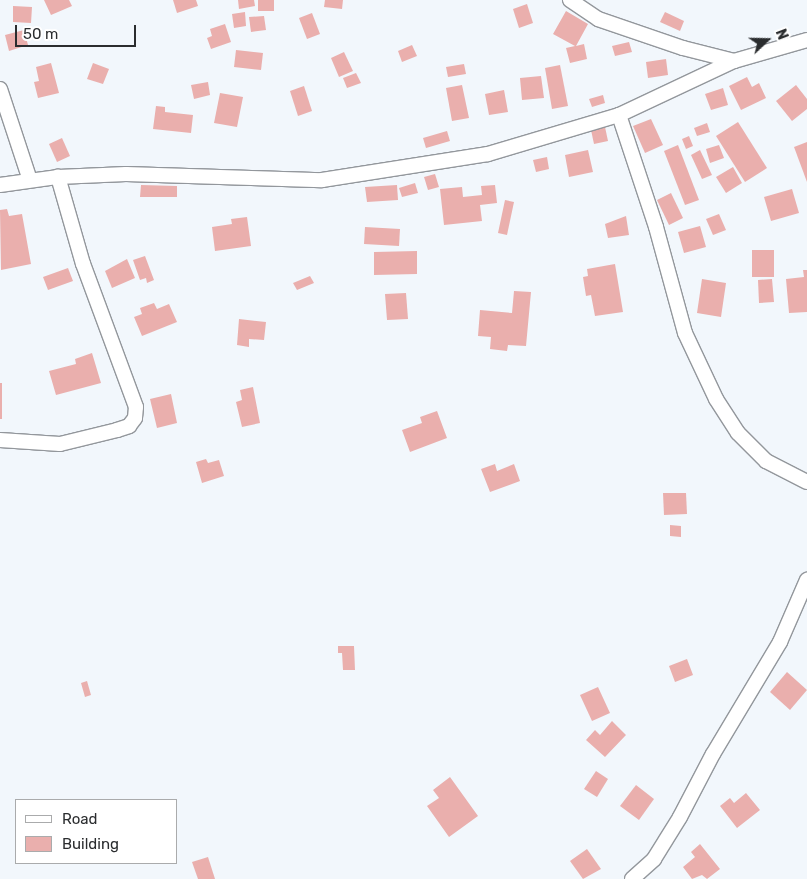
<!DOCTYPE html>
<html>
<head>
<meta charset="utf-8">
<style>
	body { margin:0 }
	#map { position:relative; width:807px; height:879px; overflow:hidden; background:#f2f7fc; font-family:Rubik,sans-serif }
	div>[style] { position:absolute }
	.building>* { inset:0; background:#eaafad }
	.roads { filter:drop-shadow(1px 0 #93979c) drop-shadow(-1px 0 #93979c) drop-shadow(0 1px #93979c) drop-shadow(0 -1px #93979c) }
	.minor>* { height:14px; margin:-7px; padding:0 7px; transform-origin:7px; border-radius:7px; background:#fff }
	span { translate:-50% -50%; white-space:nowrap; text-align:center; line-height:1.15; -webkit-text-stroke:4px #fff; paint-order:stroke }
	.legend { position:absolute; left:15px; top:799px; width:162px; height:65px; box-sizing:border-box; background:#fff; border:1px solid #aaabac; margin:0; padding:6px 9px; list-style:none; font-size:15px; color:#2b2d2f }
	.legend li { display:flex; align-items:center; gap:10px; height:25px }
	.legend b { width:25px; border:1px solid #aaabac }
	.north { position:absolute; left:742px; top:15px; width:50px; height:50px; -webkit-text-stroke:4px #fff; paint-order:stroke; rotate:69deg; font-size:14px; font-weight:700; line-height:20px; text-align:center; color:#2b2d2f }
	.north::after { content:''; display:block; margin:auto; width:18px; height:22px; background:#2b2d2f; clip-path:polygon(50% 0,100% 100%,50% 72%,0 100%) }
	.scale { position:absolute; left:15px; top:25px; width:121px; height:22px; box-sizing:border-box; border:2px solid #2b2d2f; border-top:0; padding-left:6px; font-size:15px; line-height:18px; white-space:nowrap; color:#2b2d2f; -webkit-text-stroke:4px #fff; paint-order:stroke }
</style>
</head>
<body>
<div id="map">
	<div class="building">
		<div style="clip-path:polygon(44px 0,69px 0,72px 6px,51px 15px)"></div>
		<div style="clip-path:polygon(173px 0,196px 0,198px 6px,177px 13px)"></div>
		<div style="clip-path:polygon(238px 0,254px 0,255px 6px,239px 9px)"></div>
		<div style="clip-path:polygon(258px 0,274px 0,274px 11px,258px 11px)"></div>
		<div style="clip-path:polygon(325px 0,343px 0,342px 9px,324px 7px)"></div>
		<div style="clip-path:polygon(527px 4px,533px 23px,519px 28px,513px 9px)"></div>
		<div style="clip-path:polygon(13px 6px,32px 7px,31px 23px,13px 22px)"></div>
		<div style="clip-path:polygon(566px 11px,588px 24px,576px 46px,584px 44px,587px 59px,570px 63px,566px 48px,575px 46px,553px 34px)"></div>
		<div style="clip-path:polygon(245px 12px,246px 26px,234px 28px,232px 14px)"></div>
		<div style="clip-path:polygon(665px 12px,684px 21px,680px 31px,660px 22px)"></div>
		<div style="clip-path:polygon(312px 13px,320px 34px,307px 39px,299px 18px)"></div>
		<div style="clip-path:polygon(264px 16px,266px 30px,251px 32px,249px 17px)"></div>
		<div style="clip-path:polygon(225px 24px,231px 42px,211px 49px,207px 38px,212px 36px,210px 29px)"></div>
		<div style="clip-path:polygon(24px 30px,28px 45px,9px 51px,5px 35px)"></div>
		<div style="clip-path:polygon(629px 42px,632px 52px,615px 56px,612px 46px)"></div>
		<div style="clip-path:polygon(412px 45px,417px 56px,402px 62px,398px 51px)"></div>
		<div style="clip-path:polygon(236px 50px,263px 53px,261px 70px,234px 67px)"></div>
		<div style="clip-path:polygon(344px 52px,353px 71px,339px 77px,331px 58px)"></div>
		<div style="clip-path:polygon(666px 59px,668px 75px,648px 78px,646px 62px)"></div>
		<div style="clip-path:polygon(51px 63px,59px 93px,38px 98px,34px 82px,39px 81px,36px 67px)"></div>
		<div style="clip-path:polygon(93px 63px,109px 69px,103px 84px,87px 79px)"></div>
		<div style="clip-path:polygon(464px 64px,466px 74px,448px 77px,446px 67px)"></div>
		<div style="clip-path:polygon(560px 65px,568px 106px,552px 109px,545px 68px)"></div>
		<div style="clip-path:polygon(356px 73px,361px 83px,347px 88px,343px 78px)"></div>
		<div style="clip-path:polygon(541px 76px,544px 98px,522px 100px,520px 78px)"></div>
		<div style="clip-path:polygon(747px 77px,752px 87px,759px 83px,766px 98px,741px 110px,729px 86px)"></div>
		<div style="clip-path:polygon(208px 82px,210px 95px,194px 99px,191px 85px)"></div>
		<div style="clip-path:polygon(462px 85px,469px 118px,452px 121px,446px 88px)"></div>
		<div style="clip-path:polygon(796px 85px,807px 99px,807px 109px,792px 121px,776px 101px)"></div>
		<div style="clip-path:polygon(304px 86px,312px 111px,298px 116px,290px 91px)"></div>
		<div style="clip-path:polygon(723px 88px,728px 105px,711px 110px,705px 94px)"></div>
		<div style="clip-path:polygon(504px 90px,508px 112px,489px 115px,485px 94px)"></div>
		<div style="clip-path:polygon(220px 93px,243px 97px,237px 127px,214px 123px)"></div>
		<div style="clip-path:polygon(603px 95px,605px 103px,592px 107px,589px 99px)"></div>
		<div style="clip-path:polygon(156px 106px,165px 107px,165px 112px,193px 115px,191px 133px,153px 129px)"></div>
		<div style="clip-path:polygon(651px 119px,663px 145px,645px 153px,633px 126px)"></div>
		<div style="clip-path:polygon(738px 122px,767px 168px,745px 182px,716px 136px)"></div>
		<div style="clip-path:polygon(707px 123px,710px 132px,697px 136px,694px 128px)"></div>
		<div style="clip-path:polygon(605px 127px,608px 141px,594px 144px,591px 130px)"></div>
		<div style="clip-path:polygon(447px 131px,450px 141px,426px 148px,423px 138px)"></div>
		<div style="clip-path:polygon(689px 136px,693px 146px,686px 149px,682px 139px)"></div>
		<div style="clip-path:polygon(62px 138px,70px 156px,57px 162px,49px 144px)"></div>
		<div style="clip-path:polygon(807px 142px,807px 182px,794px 147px)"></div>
		<div style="clip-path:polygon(678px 145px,699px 200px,685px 205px,664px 151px)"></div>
		<div style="clip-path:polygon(719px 145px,724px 158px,710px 163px,706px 149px)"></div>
		<div style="clip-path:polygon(588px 150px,593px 172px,569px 177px,565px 155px)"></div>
		<div style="clip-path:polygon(700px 150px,712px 175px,702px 179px,691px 155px)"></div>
		<div style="clip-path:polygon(547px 157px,549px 169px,536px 172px,533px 160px)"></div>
		<div style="clip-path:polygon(733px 167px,742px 183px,726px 193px,716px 177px)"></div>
		<div style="clip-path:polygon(435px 174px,439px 187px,428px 190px,424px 177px)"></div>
		<div style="clip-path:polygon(415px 183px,418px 193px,402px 197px,399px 188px)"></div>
		<div style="clip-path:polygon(141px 185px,177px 186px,177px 197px,140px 197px)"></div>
		<div style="clip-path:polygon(397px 185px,398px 200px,367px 202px,365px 187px)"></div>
		<div style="clip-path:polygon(495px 185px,497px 203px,480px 205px,482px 221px,444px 225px,440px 189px,462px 187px,463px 197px,482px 195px,481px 186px)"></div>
		<div style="clip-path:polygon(792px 189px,799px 213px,771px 221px,764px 197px)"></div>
		<div style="clip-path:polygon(671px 193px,683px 218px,669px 225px,657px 200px)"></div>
		<div style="clip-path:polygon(505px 200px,514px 202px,507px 235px,498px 233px)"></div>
		<div style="clip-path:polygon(7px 209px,9px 216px,22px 214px,31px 264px,1px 270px,0 210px)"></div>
		<div style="clip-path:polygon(719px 214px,726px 230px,713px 235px,706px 219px)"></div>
		<div style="clip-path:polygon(626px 216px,629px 235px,608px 238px,605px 224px)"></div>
		<div style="clip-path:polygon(247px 217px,251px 246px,215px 251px,212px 227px,232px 224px,231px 219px)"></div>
		<div style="clip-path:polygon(700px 226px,706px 247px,684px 253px,678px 232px)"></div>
		<div style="clip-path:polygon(365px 227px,400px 229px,399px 246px,364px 244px)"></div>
		<div style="clip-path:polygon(752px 250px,774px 250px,774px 277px,752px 277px)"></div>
		<div style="clip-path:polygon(417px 251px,417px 274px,374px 275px,374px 252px)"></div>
		<div style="clip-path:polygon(145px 256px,154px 280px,147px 283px,146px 278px,140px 280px,133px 260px)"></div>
		<div style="clip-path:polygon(127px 259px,135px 278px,112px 288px,105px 271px)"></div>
		<div style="clip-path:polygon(615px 264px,623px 312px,595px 316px,591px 295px,586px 296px,583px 277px,588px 276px,587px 269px)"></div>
		<div style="clip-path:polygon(68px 268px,73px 281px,48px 290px,43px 277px)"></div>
		<div style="clip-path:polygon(803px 270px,807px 270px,807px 312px,789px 313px,786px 279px,804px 277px)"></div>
		<div style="clip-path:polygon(310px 276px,314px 283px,297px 290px,293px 283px)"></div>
		<div style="clip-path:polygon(702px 279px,726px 283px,721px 317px,697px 313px)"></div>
		<div style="clip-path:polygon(772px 279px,774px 302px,759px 303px,758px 280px)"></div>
		<div style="clip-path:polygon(514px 291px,531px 292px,526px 346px,508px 345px,507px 351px,490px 349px,491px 337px,478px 336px,480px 310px,512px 313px)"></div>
		<div style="clip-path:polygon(406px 293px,408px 319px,387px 320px,385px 294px)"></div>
		<div style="clip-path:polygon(154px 303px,157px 309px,169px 304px,177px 322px,142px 336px,134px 317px,142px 314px,140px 308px)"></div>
		<div style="clip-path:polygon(239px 319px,266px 322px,264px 340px,249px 339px,249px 347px,237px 345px)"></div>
		<div style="clip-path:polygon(92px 353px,101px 383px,56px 395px,49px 371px,76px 364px,75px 359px)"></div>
		<div style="clip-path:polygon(0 383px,2px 383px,2px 419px,0 419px)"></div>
		<div style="clip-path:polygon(253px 387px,260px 423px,242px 427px,236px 402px,242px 400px,240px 390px)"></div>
		<div style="clip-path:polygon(171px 394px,177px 423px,157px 428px,150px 399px)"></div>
		<div style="clip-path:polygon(437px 411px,447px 438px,410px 452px,402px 430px,422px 423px,420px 417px)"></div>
		<div style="clip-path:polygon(206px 459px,208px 463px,219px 460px,224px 476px,202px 483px,196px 462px)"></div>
		<div style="clip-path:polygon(495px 464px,497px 471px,514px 464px,520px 481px,490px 492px,481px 469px)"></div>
		<div style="clip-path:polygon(663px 493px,686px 493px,687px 514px,664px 515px)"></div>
		<div style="clip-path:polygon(670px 525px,681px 526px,681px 537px,670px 536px)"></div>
		<div style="clip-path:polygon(338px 646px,354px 646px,355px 670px,343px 670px,342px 653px,338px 653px)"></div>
		<div style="clip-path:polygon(687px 659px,693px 675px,675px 682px,669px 666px)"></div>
		<div style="clip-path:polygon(787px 672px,807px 690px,790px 710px,770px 692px)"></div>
		<div style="clip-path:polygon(87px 681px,91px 695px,85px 697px,81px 683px)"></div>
		<div style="clip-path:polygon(598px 687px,610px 713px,592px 721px,580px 695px)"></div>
		<div style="clip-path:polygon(612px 721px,626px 735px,605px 757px,586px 740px,595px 730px,600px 735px)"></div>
		<div style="clip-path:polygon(596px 771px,608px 779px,597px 797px,584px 789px)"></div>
		<div style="clip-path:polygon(450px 777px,478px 816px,449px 837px,427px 806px,439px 798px,433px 790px)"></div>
		<div style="clip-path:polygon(636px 785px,654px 799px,639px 820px,620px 806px)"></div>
		<div style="clip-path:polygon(746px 793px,760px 810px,737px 828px,720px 806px,730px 798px,734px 803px)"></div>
		<div style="clip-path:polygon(700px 844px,720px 869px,707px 879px,702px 875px,692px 879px,683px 867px,695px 857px,691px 852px)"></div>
		<div style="clip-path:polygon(587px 849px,601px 869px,583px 879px,570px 861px)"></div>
		<div style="clip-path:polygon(208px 857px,215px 879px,198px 879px,192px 862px)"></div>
	</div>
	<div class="roads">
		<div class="minor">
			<div style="left:570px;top:0;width:34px;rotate:34deg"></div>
			<div style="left:598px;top:19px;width:90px;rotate:18.8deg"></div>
			<div style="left:683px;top:48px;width:53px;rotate:14.3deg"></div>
			<div style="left:0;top:89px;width:96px;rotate:71.8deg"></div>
			<div style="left:619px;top:115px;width:118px;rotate:71.7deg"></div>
			<div style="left:656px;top:227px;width:110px;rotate:74.7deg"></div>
			<div style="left:685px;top:333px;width:73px;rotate:64.8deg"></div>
			<div style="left:716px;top:399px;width:40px;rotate:57.1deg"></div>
			<div style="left:738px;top:433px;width:40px;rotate:45deg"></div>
			<div style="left:766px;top:461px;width:46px;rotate:27.1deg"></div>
			<div style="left:0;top:185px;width:59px;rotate:-7.9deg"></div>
			<div style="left:58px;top:177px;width:68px;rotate:-2.5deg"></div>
			<div style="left:126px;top:174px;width:196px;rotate:1.8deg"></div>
			<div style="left:322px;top:180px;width:168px;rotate:-8.9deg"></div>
			<div style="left:488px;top:154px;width:137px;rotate:-16.6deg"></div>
			<div style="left:619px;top:115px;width:127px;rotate:-25.2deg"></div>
			<div style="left:734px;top:61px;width:76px;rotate:-16deg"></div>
			<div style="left:0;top:440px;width:60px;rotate:3.8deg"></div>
			<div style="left:60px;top:444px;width:59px;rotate:-13.8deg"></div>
			<div style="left:117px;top:430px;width:13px;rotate:-18deg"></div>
			<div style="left:129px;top:426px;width:10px;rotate:-53deg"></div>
			<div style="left:135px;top:418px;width:11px;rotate:-85deg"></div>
			<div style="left:136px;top:407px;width:153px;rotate:-110.3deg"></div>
			<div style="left:83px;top:264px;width:91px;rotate:-106deg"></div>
			<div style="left:632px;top:879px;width:30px;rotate:-42deg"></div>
			<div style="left:654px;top:859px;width:49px;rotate:-58.2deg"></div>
			<div style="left:680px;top:817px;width:71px;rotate:-62.4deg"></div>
			<div style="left:713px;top:754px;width:131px;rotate:-59.1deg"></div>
			<div style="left:780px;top:642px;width:68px;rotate:-66.5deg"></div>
		</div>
	</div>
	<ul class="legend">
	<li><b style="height:6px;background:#fff"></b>Road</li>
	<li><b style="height:14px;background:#eaafad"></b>Building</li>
	</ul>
	<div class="north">N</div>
	<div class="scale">50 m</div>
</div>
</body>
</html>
